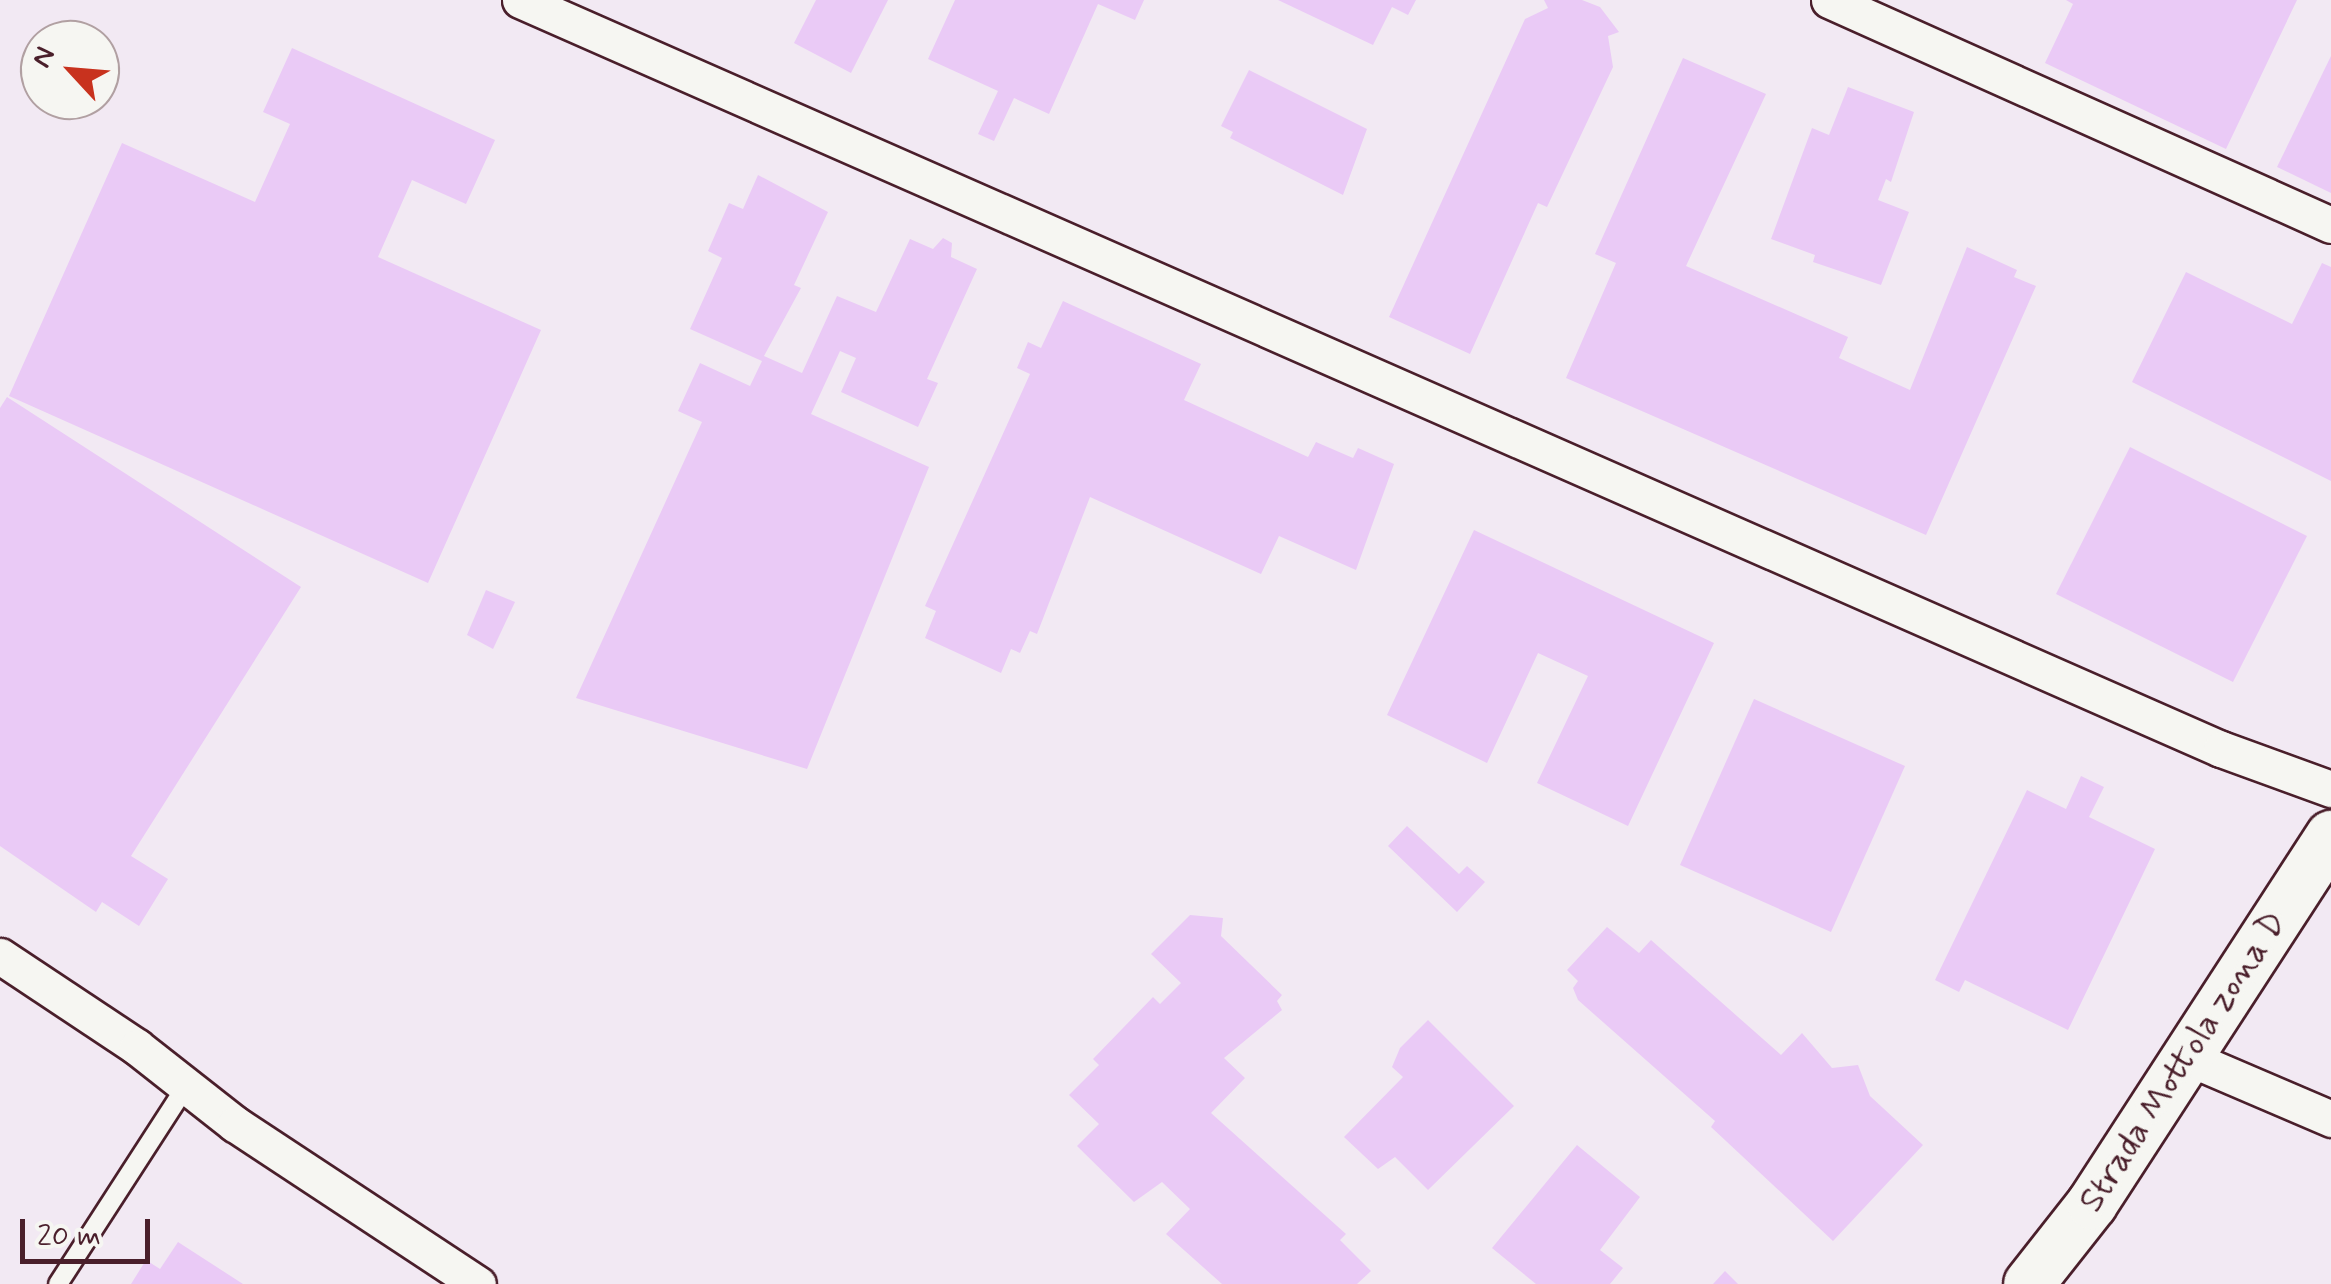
<!DOCTYPE html>
<html>
<head>
<meta charset="utf-8">
<style>
	body { margin:0 }
	#map { position:relative; width:2331px; height:1284px; overflow:hidden; background:#f2e9f3; font-family:Mynerve,sans-serif }
	div>[style] { position:absolute }
	.building>* { inset:0; background:#eacaf6 }
	.roads { filter:drop-shadow(2px 0 #4a1f2b) drop-shadow(-2px 0 #4a1f2b) drop-shadow(0 2px #4a1f2b) drop-shadow(0 -2px #4a1f2b) }
	.lane>* { height:18px; margin:-9px; padding:0 9px; transform-origin:9px; border-radius:9px; background:#f6f6f2 }
	.street>* { height:35px; margin:-17.5px; padding:0 17.5px; transform-origin:17.5px; border-radius:17.5px; background:#f6f6f2 }
	.secondary>* { height:50px; margin:-25px; padding:0 25px; transform-origin:25px; border-radius:25px; background:#f6f6f2 }
	span { translate:-50% -50%; white-space:nowrap; text-align:center; line-height:1.15; -webkit-text-stroke:10px #f6f6f2; paint-order:stroke }
	.street-label { font-size:35px; color:#4a1f2b }
	.north { position:absolute; left:20px; top:20px; width:100px; height:100px; box-sizing:border-box; background:#f6f6f2; border:2px solid #b1a0a2; border-radius:50%; rotate:296deg; font-size:28px; font-weight:700; line-height:40px; text-align:center; color:#4a1f2b }
	.north::after { content:''; display:block; margin:auto; width:35px; height:45px; background:#c8321e; clip-path:polygon(50% 0,100% 100%,50% 72%,0 100%) }
	.scale { position:absolute; left:20px; top:1219px; width:130px; height:45px; box-sizing:border-box; border:5px solid #4a1f2b; border-top:0; padding-left:12px; font-size:30px; line-height:35px; white-space:nowrap; color:#4a1f2b; -webkit-text-stroke:8px #f6f6f2; paint-order:stroke }
</style>
</head>
<body>
<div id="map">
	<div class="building">
		<div style="clip-path:polygon(816px 0,888px 0,851px 73px,794px 43px)"></div>
		<div style="clip-path:polygon(955px 0,1144px 0,1135px 20px,1098px 4px,1049px 114px,1014px 98px,994px 141px,978px 134px,998px 91px,928px 59px)"></div>
		<div style="clip-path:polygon(1278px 0,1416px 0,1408px 15px,1392px 7px,1373px 45px)"></div>
		<div style="clip-path:polygon(1544px 0,1582px 0,1600px 7px,1619px 32px,1608px 36px,1613px 67px,1547px 207px,1538px 203px,1470px 354px,1389px 317px,1525px 19px,1548px 8px)"></div>
		<div style="clip-path:polygon(2066px 0,2297px 0,2226px 149px,2045px 63px,2073px 4px)"></div>
		<div style="clip-path:polygon(292px 48px,495px 140px,466px 204px,412px 180px,378px 257px,541px 330px,428px 583px,9px 396px,122px 143px,255px 202px,290px 124px,263px 112px)"></div>
		<div style="clip-path:polygon(2331px 56px,2331px 193px,2277px 167px)"></div>
		<div style="clip-path:polygon(1683px 58px,1766px 94px,1686px 266px,1848px 337px,1839px 358px,1910px 390px,1967px 247px,2017px 270px,2014px 277px,2036px 286px,1926px 535px,1566px 378px,1616px 263px,1595px 254px)"></div>
		<div style="clip-path:polygon(1249px 70px,1367px 129px,1343px 195px,1230px 138px,1233px 132px,1221px 126px)"></div>
		<div style="clip-path:polygon(1848px 87px,1914px 112px,1891px 182px,1886px 179px,1878px 200px,1909px 212px,1881px 285px,1813px 262px,1815px 255px,1771px 239px,1812px 128px,1829px 135px)"></div>
		<div style="clip-path:polygon(758px 175px,828px 212px,794px 285px,801px 288px,764px 356px,802px 373px,837px 296px,876px 312px,910px 239px,933px 249px,943px 238px,952px 243px,951px 257px,977px 269px,927px 379px,938px 383px,918px 427px,841px 392px,856px 358px,840px 351px,811px 414px,929px 467px,807px 769px,576px 698px,702px 422px,678px 411px,700px 363px,750px 386px,762px 361px,690px 329px,722px 258px,708px 251px,729px 203px,743px 209px)"></div>
		<div style="clip-path:polygon(2322px 263px,2331px 267px,2331px 481px,2132px 382px,2186px 272px,2292px 324px)"></div>
		<div style="clip-path:polygon(1063px 301px,1201px 364px,1184px 400px,1308px 457px,1316px 442px,1353px 458px,1358px 448px,1394px 464px,1356px 570px,1279px 536px,1261px 574px,1090px 497px,1037px 634px,1030px 631px,1020px 653px,1011px 649px,1001px 673px,925px 638px,936px 611px,925px 606px,1030px 374px,1017px 368px,1028px 342px,1041px 348px)"></div>
		<div style="clip-path:polygon(7px 397px,301px 587px,131px 856px,168px 879px,139px 926px,102px 902px,96px 912px,0 846px,0 408px)"></div>
		<div style="clip-path:polygon(2130px 447px,2307px 536px,2233px 682px,2056px 594px)"></div>
		<div style="clip-path:polygon(1474px 530px,1714px 643px,1628px 826px,1537px 783px,1588px 676px,1538px 653px,1487px 763px,1387px 715px)"></div>
		<div style="clip-path:polygon(486px 590px,515px 602px,493px 649px,467px 635px)"></div>
		<div style="clip-path:polygon(1754px 699px,1905px 766px,1831px 932px,1680px 865px)"></div>
		<div style="clip-path:polygon(2081px 776px,2104px 787px,2089px 817px,2155px 849px,2068px 1030px,1965px 980px,1959px 992px,1935px 980px,2027px 790px,2066px 809px)"></div>
		<div style="clip-path:polygon(1407px 826px,1459px 874px,1467px 866px,1485px 882px,1457px 912px,1388px 846px)"></div>
		<div style="clip-path:polygon(1190px 915px,1223px 918px,1221px 936px,1282px 995px,1277px 1001px,1282px 1010px,1224px 1058px,1245px 1078px,1211px 1113px,1346px 1234px,1340px 1240px,1371px 1271px,1357px 1284px,1222px 1284px,1166px 1234px,1190px 1209px,1162px 1182px,1134px 1202px,1077px 1146px,1099px 1124px,1069px 1095px,1099px 1065px,1093px 1059px,1153px 997px,1160px 1004px,1181px 983px,1151px 954px)"></div>
		<div style="clip-path:polygon(1607px 927px,1639px 953px,1651px 940px,1781px 1055px,1802px 1033px,1832px 1068px,1858px 1065px,1870px 1096px,1923px 1145px,1833px 1241px,1711px 1127px,1715px 1121px,1578px 1000px,1573px 988px,1578px 981px,1567px 970px)"></div>
		<div style="clip-path:polygon(1428px 1020px,1514px 1106px,1428px 1190px,1395px 1157px,1378px 1169px,1344px 1137px,1403px 1077px,1392px 1067px,1400px 1048px)"></div>
		<div style="clip-path:polygon(1577px 1145px,1640px 1197px,1600px 1250px,1623px 1268px,1610px 1284px,1536px 1284px,1492px 1248px)"></div>
		<div style="clip-path:polygon(178px 1242px,243px 1284px,131px 1284px,146px 1260px,160px 1269px)"></div>
		<div style="clip-path:polygon(1725px 1271px,1738px 1284px,1713px 1284px)"></div>
	</div>
	<div class="roads">
		<div class="lane">
			<div style="left:58px;top:1284px;width:236px;rotate:-57.1deg"></div>
		</div>
		<div class="street">
			<div style="left:520px;top:0;width:1859px;rotate:23.77deg"></div>
			<div style="left:2221px;top:749px;width:117px;rotate:20deg"></div>
			<div style="left:1829px;top:0;width:550px;rotate:24.14deg"></div>
			<div style="left:0;top:956px;width:164px;rotate:33.6deg"></div>
			<div style="left:137px;top:1047px;width:125px;rotate:38.2deg"></div>
			<div style="left:235px;top:1124px;width:291px;rotate:33.4deg"></div>
			<div style="left:2189px;top:1058px;width:155px;rotate:23.2deg"></div>
		</div>
		<div class="secondary">
			<div style="left:2029px;top:1284px;width:102px;rotate:-51.8deg"></div>
			<div style="left:2092px;top:1204px;width:439px;rotate:-57deg"></div>
		</div>
	</div>
	<div class="street-label">
		<span style="left:2183px;top:1062px;rotate:-57deg">Strada Mottola zona D</span>
	</div>
	<div class="north">N</div>
	<div class="scale">20 m</div>
</div>
</body>
</html>
